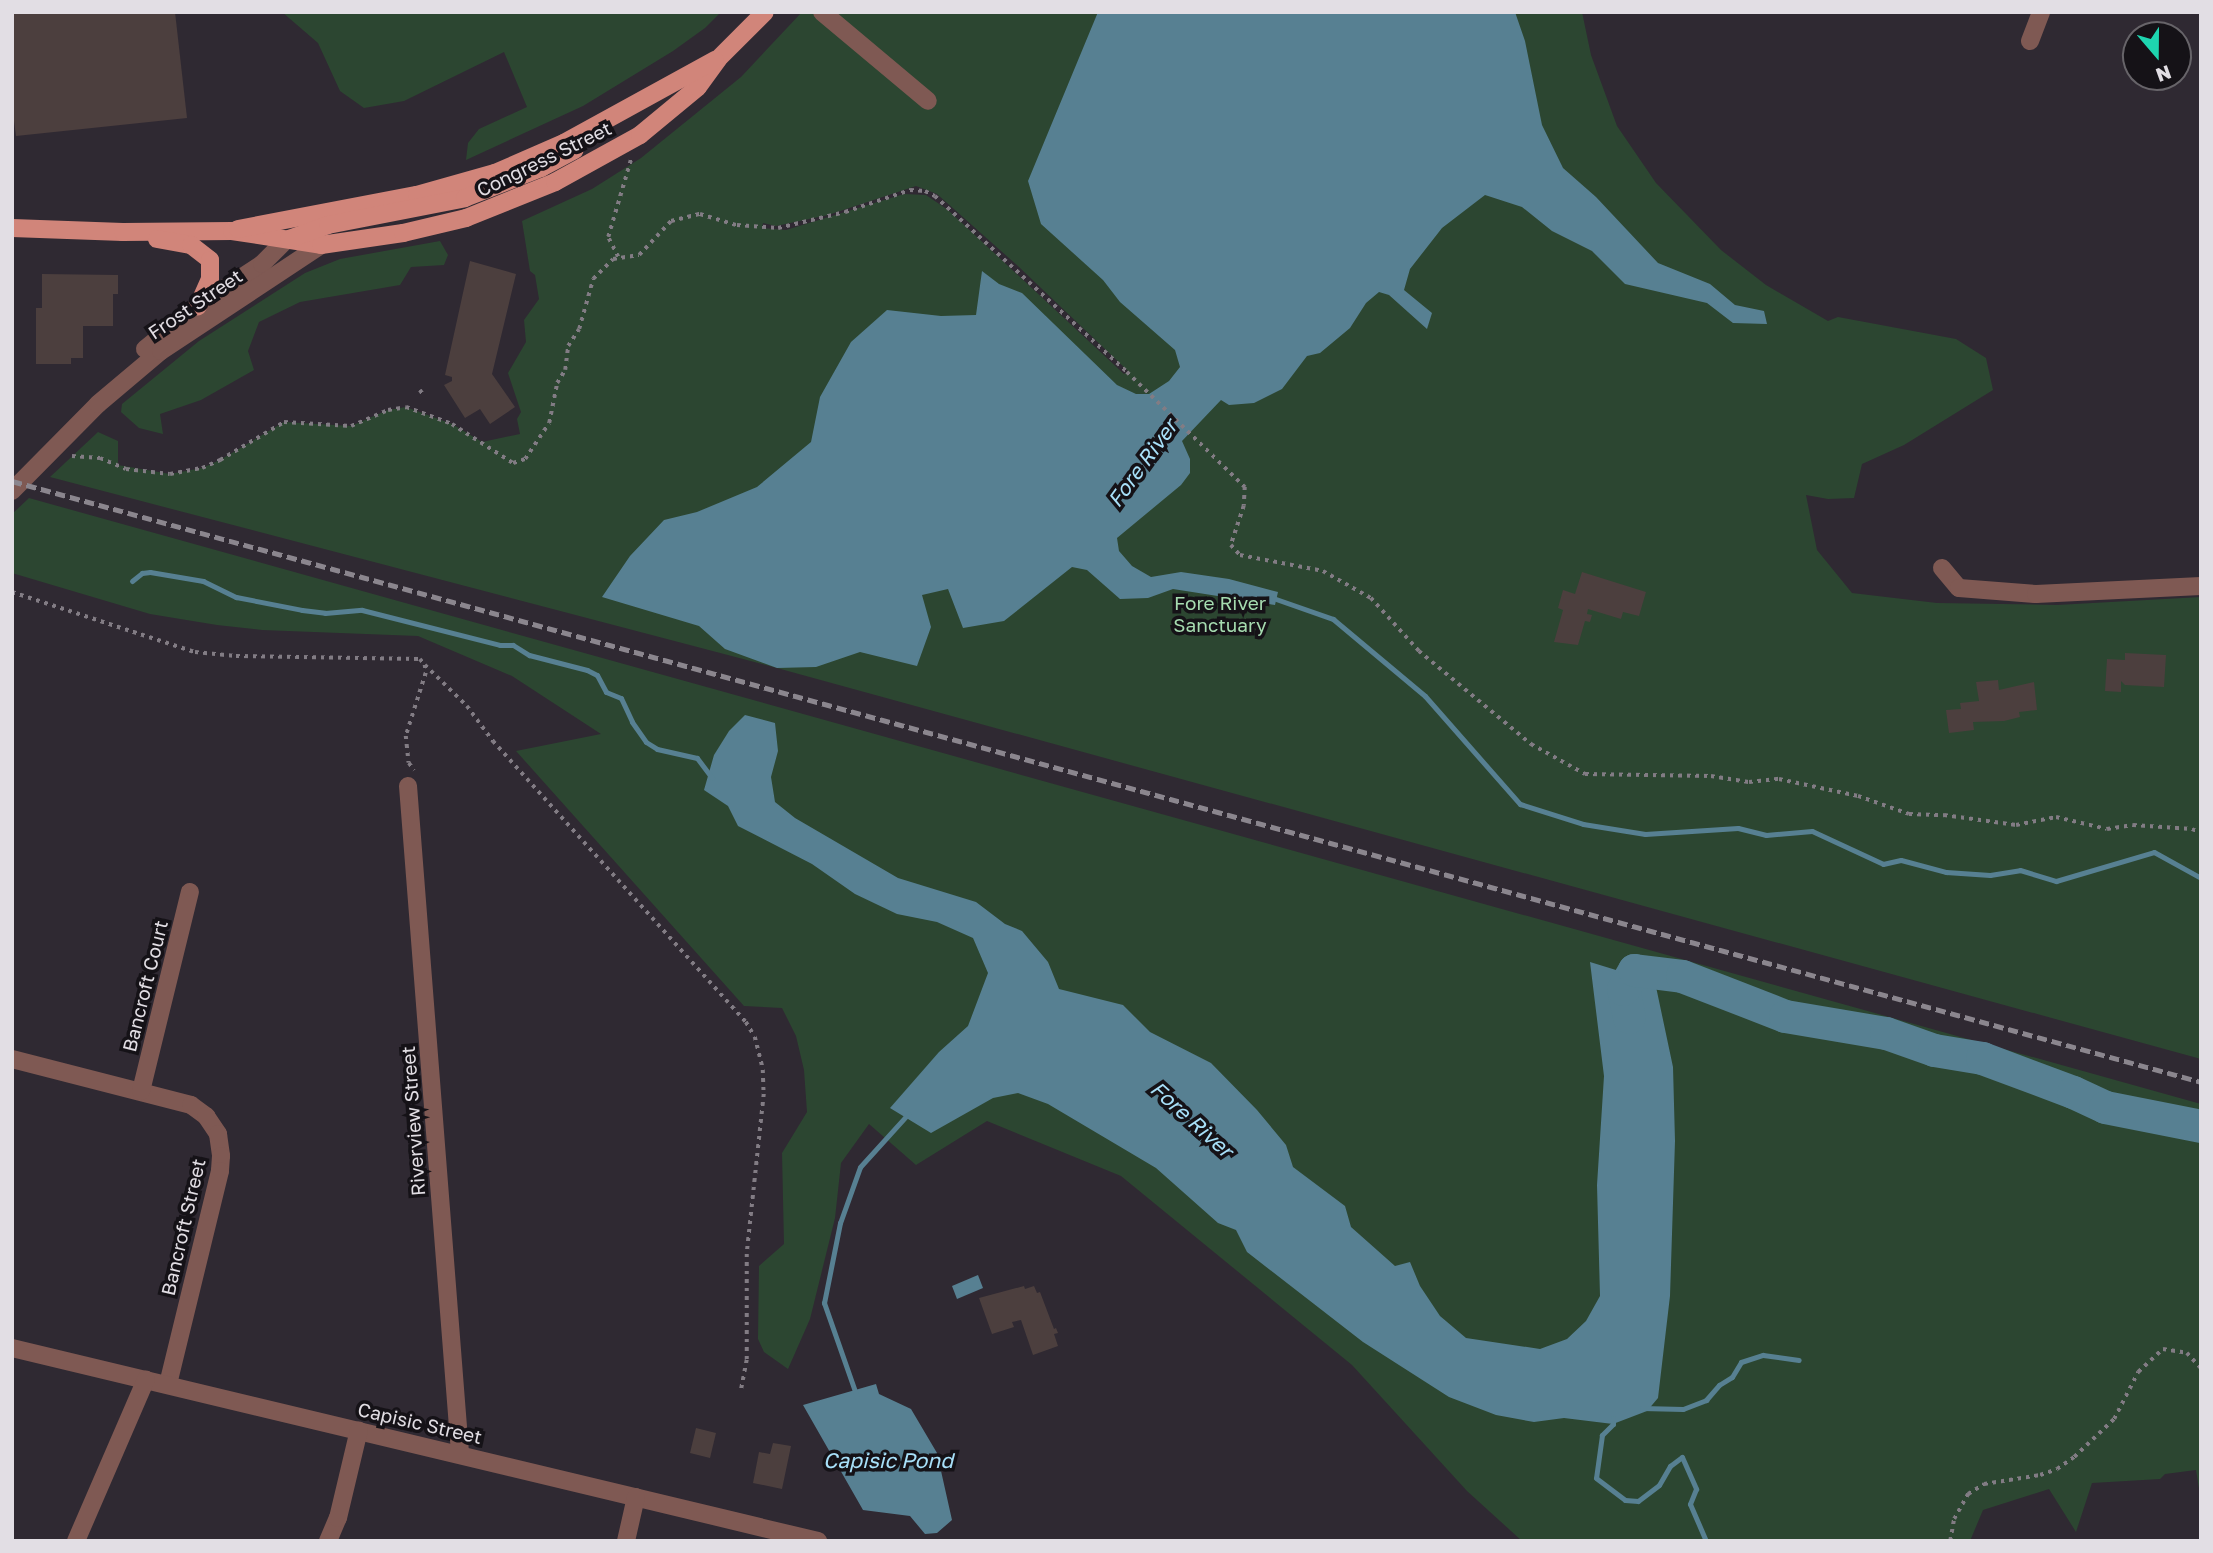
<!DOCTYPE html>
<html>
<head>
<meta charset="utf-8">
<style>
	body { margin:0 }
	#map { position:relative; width:2213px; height:1553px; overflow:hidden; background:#2f2932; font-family:"Golos Text",sans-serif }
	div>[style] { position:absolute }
	.green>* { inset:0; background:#2c4631 }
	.water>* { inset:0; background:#578092 }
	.stream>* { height:5px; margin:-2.5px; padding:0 2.5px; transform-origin:2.5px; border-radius:2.5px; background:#578092 }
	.river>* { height:33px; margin:-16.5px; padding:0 16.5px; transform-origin:16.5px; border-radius:16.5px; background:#578092 }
	.building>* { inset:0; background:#4c3f3e }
	.path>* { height:3.5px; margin-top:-1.75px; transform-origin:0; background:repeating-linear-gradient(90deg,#827c84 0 3.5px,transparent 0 8.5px) }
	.minor>* { height:18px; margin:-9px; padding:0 9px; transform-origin:9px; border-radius:9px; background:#7f5953 }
	.major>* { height:18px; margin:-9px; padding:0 9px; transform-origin:9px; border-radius:9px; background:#d1857a }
	.rail>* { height:5px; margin-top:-2.5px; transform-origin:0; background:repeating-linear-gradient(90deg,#8b868e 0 10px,transparent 0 15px) }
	span { translate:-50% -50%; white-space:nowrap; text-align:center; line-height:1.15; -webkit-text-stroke:7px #151217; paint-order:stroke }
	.street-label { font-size:19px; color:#e2dee4 }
	.park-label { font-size:19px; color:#a6dcb0 }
	.water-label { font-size:21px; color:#a8e0f9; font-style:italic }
	.frame { position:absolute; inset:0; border:14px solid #e2dee4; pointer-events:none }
	.north { position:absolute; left:2122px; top:21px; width:70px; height:70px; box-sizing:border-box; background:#151217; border:2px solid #676469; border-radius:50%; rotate:160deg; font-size:19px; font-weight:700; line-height:28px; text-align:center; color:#e2dee4 }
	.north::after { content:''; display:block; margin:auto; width:24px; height:32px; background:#1ed5b0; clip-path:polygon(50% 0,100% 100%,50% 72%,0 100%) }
</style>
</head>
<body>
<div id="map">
	<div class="green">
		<div style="clip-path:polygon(282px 12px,721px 12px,705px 28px,673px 51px,583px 106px,466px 160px,468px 143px,479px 129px,527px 107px,504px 52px,404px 101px,364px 108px,340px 91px,318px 43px)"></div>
		<div style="clip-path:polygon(evenodd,802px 12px,1582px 12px,1591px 55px,1617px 126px,1656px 183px,1721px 250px,1766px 285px,1828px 321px,1838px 317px,1956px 339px,1986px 358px,1993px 390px,1904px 445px,1862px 464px,1854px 498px,1828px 499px,1806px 495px,1817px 550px,1852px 593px,1937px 603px,2057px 605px,2201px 597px,2201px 1059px,777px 668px,50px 477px,98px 432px,118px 441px,118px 465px,170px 474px,202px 468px,220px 460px,284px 422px,351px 426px,388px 410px,406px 407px,452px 424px,482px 442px,520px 434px,517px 419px,521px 412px,508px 373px,526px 342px,524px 320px,539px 299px,535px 275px,530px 271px,522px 221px,592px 189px,641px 158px,741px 77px,802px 12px,916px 186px,937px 194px,1019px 267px,1128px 371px,1124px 374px,948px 210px,926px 195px,904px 194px,786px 230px,762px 228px,763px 223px,776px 226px,828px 215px,916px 186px)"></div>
		<div style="clip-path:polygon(440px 241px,448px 255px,444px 265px,411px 267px,400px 285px,300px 302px,259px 322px,248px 351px,254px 370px,201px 400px,160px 414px,163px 434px,139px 428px,121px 412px,122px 404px,199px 341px,305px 273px,340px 259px)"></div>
		<div style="clip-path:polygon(29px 498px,2201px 1104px,2201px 1501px,2196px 1470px,2165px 1474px,2160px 1479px,2092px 1483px,2076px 1532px,2049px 1489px,1983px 1510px,1970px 1541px,1522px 1541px,1467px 1491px,1352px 1365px,1121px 1176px,987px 1121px,916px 1165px,869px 1124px,841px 1163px,835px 1218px,810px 1319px,788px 1369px,764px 1352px,758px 1339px,759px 1266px,784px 1244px,782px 1153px,807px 1112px,804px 1070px,796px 1036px,782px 1008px,744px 1006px,516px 751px,601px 734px,512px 676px,418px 636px,262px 630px,217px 625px,150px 614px,12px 573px,12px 514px)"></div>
	</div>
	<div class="water">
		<div style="clip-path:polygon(1098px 12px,1515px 12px,1525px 41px,1542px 125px,1563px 168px,1596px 197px,1658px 263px,1710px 284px,1735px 305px,1764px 311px,1767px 324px,1733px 323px,1707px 303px,1625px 284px,1592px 251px,1552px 231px,1522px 207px,1485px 195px,1442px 228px,1410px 269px,1404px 290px,1432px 313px,1427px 329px,1389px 295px,1379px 292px,1366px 303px,1350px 328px,1320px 353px,1307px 356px,1282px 389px,1254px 403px,1229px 405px,1221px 400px,1182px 441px,1190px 459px,1190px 473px,1181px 485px,1117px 538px,1119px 551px,1132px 566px,1151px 577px,1181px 572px,1229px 579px,1278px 592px,1275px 605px,1173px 589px,1148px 598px,1120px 599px,1087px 570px,1072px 567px,1004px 621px,963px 628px,948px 589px,922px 595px,931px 627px,917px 666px,860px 652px,816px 667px,777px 668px,725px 649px,699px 626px,602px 597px,630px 556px,664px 520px,697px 512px,757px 487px,811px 442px,820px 397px,851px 342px,887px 310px,941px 316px,976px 315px,982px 271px,999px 284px,1022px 293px,1117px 385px,1136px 394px,1149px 394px,1169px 381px,1180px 367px,1175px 350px,1120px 302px,1103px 280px,1041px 224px,1028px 181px)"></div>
		<div style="clip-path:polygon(745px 715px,775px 723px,778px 751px,771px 777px,775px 802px,795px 818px,898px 878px,976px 902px,1005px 924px,1022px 931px,1048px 962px,1059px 989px,1123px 1005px,1150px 1032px,1211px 1063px,1257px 1110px,1286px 1145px,1293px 1167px,1345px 1206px,1351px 1227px,1395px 1266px,1410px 1262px,1420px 1286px,1440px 1316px,1466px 1338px,1540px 1349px,1567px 1339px,1586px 1321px,1600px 1296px,1597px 1185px,1604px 1076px,1590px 962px,1655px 982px,1673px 1067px,1675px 1141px,1670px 1296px,1658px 1398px,1647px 1411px,1613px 1424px,1564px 1418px,1534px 1422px,1496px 1415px,1449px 1397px,1363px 1342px,1247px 1252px,1236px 1230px,1218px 1223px,1156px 1168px,1048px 1104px,1018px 1093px,993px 1098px,931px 1133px,890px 1108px,939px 1052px,968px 1026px,988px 973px,973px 938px,937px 922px,897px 914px,855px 894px,812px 864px,738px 826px,728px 806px,704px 790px,714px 755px,729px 731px)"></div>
		<div style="clip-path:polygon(978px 1275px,983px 1288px,957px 1299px,952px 1286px)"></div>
		<div style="clip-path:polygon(876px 1384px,879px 1394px,911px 1409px,937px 1453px,952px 1520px,937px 1533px,925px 1534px,910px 1516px,863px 1510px,803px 1405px)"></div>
	</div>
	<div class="stream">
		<div style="left:132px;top:581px;width:13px;rotate:-39deg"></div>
		<div style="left:142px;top:573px;width:8px;rotate:-7deg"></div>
		<div style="left:150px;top:572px;width:54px;rotate:9.6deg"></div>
		<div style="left:203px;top:581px;width:37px;rotate:26deg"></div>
		<div style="left:236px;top:597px;width:67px;rotate:11.1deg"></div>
		<div style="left:302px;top:610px;width:23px;rotate:7deg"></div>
		<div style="left:325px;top:613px;width:37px;rotate:-5deg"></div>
		<div style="left:362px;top:610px;width:142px;rotate:14.2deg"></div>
		<div style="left:500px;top:645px;width:13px"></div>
		<div style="left:513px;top:645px;width:19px;rotate:32deg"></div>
		<div style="left:529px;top:655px;width:60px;rotate:14.5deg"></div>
		<div style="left:587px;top:670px;width:11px;rotate:27deg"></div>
		<div style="left:597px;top:675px;width:19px;rotate:62deg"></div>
		<div style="left:606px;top:692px;width:16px;rotate:22deg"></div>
		<div style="left:621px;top:698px;width:26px;rotate:65deg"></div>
		<div style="left:632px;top:722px;width:24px;rotate:55deg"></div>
		<div style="left:646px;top:742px;width:13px;rotate:32deg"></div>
		<div style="left:657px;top:749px;width:41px;rotate:12.7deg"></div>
		<div style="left:697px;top:758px;width:25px;rotate:53deg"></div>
		<div style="left:1273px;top:598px;width:64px;rotate:19.3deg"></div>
		<div style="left:1333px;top:619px;width:120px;rotate:39.9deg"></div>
		<div style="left:1425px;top:696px;width:144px;rotate:48.7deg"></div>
		<div style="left:1520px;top:804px;width:66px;rotate:17.6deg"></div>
		<div style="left:1583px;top:824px;width:63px;rotate:9.2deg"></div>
		<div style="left:1645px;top:834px;width:93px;rotate:-3.7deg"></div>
		<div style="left:1738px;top:828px;width:29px;rotate:14deg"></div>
		<div style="left:1766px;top:835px;width:46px;rotate:-5deg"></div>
		<div style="left:1812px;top:831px;width:78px;rotate:24.9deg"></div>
		<div style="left:1883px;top:864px;width:18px;rotate:-13deg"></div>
		<div style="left:1901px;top:860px;width:47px;rotate:14.9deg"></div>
		<div style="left:1946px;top:872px;width:44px;rotate:3.9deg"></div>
		<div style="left:1990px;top:875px;width:30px;rotate:-9deg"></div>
		<div style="left:2020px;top:870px;width:38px;rotate:17deg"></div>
		<div style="left:2056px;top:881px;width:102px;rotate:-16.5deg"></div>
		<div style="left:2154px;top:852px;width:54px;rotate:29deg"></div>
		<div style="left:857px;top:1397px;width:100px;rotate:-109.3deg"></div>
		<div style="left:824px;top:1303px;width:82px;rotate:-78.7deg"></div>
		<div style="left:840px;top:1223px;width:59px;rotate:-70.3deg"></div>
		<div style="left:860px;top:1167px;width:72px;rotate:-47.8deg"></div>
		<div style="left:1642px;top:1408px;width:41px;rotate:1.4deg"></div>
		<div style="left:1683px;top:1409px;width:25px;rotate:-21deg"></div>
		<div style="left:1706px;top:1400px;width:20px;rotate:-49deg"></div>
		<div style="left:1719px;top:1385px;width:15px;rotate:-32deg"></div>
		<div style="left:1732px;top:1377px;width:17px;rotate:-59deg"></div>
		<div style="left:1741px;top:1362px;width:23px;rotate:-18deg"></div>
		<div style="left:1763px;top:1355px;width:36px;rotate:8deg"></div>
		<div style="left:1613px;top:1418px;width:6px;rotate:90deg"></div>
		<div style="left:1613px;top:1424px;width:16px;rotate:135deg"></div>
		<div style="left:1602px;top:1435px;width:43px;rotate:97.9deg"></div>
		<div style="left:1596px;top:1478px;width:36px;rotate:37deg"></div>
		<div style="left:1625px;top:1500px;width:13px;rotate:4deg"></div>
		<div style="left:1638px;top:1501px;width:26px;rotate:-37deg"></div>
		<div style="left:1659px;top:1485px;width:22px;rotate:-60deg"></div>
		<div style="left:1670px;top:1466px;width:15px;rotate:-37deg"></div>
		<div style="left:1682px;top:1457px;width:35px;rotate:66deg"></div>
		<div style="left:1696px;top:1489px;width:16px;rotate:112deg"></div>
		<div style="left:1690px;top:1504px;width:40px;rotate:66.6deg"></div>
	</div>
	<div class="river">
		<div style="left:1629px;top:1017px;width:29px;rotate:-102deg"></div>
		<div style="left:1623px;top:989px;width:22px;rotate:-60deg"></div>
		<div style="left:1634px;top:970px;width:48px;rotate:7.1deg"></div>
		<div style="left:1682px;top:976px;width:110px;rotate:21.2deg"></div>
		<div style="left:1785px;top:1016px;width:102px;rotate:9.6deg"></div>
		<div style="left:1886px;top:1033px;width:51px;rotate:19.5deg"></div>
		<div style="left:1934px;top:1050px;width:49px;rotate:9.5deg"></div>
		<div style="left:1982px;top:1058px;width:97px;rotate:20.5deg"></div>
		<div style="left:2073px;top:1092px;width:35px;rotate:25deg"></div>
		<div style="left:2105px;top:1107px;width:98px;rotate:11.2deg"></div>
	</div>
	<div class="building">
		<div style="clip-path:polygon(12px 12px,175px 12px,187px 118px,16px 136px,12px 106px)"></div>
		<div style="clip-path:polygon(470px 261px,516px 274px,492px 374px,515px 407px,490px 424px,480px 409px,465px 418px,444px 385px,452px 381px,452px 377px,445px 375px)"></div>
		<div style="clip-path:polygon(42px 274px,118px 275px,118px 294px,113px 294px,113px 326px,83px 326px,83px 358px,71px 358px,71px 364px,36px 364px,36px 308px,42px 308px)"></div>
		<div style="clip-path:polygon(1582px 572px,1646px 592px,1639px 616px,1623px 612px,1621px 619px,1588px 609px,1587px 614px,1592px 615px,1590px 622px,1585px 621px,1578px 645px,1554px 642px,1563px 610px,1558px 608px,1563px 590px,1575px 594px)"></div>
		<div style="clip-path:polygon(2125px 653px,2166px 655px,2164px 687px,2125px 685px,2121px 681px,2121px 692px,2105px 691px,2107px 659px,2125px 660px)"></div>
		<div style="clip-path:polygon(1998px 680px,1999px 690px,2034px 682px,2037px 710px,2019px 712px,2020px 717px,2004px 721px,1973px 722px,1974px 730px,1949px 733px,1946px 710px,1961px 709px,1960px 703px,1979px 701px,1976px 682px)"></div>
		<div style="clip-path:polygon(1024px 1286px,1025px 1289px,1034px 1286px,1037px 1293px,1040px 1292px,1054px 1329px,1056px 1328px,1058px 1333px,1054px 1334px,1058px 1346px,1033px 1355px,1021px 1320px,1012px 1322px,1014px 1327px,992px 1334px,979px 1298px)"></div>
		<div style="clip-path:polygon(696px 1428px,716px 1433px,710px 1458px,690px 1453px)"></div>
		<div style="clip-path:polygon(773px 1443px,791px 1446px,782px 1489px,753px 1483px,759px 1452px,770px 1454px)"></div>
	</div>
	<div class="path">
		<div style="left:618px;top:257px;width:22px;rotate:-117deg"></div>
		<div style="left:608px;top:237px;width:81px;rotate:-73.6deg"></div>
		<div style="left:420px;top:390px;width:7px;rotate:56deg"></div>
		<div style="left:72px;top:456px;width:28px;rotate:4deg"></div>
		<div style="left:100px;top:458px;width:28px;rotate:23deg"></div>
		<div style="left:126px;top:469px;width:44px;rotate:6.5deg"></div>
		<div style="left:170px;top:474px;width:33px;rotate:-11deg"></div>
		<div style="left:202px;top:468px;width:20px;rotate:-24deg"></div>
		<div style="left:220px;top:460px;width:74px;rotate:-30.7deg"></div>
		<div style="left:284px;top:422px;width:67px;rotate:3.4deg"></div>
		<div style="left:351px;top:426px;width:40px;rotate:-23.4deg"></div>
		<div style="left:388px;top:410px;width:18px;rotate:-9deg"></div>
		<div style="left:406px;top:407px;width:49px;rotate:20.3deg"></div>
		<div style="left:452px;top:424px;width:72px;rotate:32.6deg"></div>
		<div style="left:513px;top:463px;width:13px;rotate:-18deg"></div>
		<div style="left:525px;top:459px;width:43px;rotate:-56.3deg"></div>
		<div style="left:549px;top:423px;width:41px;rotate:-78.7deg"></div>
		<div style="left:557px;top:383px;width:15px;rotate:-58deg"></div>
		<div style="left:565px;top:370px;width:24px;rotate:-83deg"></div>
		<div style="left:568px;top:346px;width:20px;rotate:-57deg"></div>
		<div style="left:579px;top:329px;width:52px;rotate:-74.4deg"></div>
		<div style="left:593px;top:279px;width:28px;rotate:-45deg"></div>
		<div style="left:613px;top:259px;width:26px;rotate:-9deg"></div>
		<div style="left:639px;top:255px;width:47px;rotate:-46.7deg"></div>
		<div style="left:671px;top:221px;width:30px;rotate:-14deg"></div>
		<div style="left:700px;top:214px;width:39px;rotate:17deg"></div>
		<div style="left:737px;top:225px;width:41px;rotate:4.2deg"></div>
		<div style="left:778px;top:228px;width:69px;rotate:-13.4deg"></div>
		<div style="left:845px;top:212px;width:69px;rotate:-18.7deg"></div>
		<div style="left:910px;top:190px;width:15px;rotate:4deg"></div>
		<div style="left:925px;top:191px;width:11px;rotate:27deg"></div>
		<div style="left:935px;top:196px;width:260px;rotate:42.5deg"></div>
		<div style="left:1127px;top:372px;width:165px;rotate:44.3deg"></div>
		<div style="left:1245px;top:487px;width:19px;rotate:93deg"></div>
		<div style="left:1244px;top:506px;width:41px;rotate:108.4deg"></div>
		<div style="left:1231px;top:545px;width:13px;rotate:48deg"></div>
		<div style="left:1240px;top:555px;width:85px;rotate:10.9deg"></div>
		<div style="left:1323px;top:571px;width:55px;rotate:29.4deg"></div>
		<div style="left:1371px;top:598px;width:72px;rotate:47.8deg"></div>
		<div style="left:1419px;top:651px;width:146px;rotate:39.7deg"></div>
		<div style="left:1531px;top:744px;width:62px;rotate:29.1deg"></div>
		<div style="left:1585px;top:774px;width:126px;rotate:0.9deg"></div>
		<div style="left:1711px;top:776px;width:38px;rotate:9deg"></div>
		<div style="left:1749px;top:782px;width:30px;rotate:-6deg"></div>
		<div style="left:1779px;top:779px;width:81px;rotate:12.1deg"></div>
		<div style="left:1858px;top:796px;width:54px;rotate:19.4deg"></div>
		<div style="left:1909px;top:814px;width:35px;rotate:2deg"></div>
		<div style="left:1944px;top:815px;width:73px;rotate:7.9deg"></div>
		<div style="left:2016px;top:825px;width:41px;rotate:-11.3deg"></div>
		<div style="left:2056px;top:817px;width:52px;rotate:13.2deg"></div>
		<div style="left:2107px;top:829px;width:26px;rotate:-9deg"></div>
		<div style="left:2133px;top:825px;width:59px;rotate:3.9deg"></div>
		<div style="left:2192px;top:829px;width:10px;rotate:24deg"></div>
		<div style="left:12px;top:592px;width:193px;rotate:18.2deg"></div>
		<div style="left:195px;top:652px;width:41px;rotate:5.6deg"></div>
		<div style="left:236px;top:656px;width:184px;rotate:0.9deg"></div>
		<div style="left:420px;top:659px;width:8px;rotate:50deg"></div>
		<div style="left:425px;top:665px;width:8px;rotate:83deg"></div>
		<div style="left:426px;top:673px;width:66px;rotate:107.6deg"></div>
		<div style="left:406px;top:736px;width:27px;rotate:84deg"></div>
		<div style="left:409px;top:763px;width:9px;rotate:54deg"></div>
		<div style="left:425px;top:665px;width:59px;rotate:44.3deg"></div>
		<div style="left:467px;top:706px;width:44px;rotate:53.4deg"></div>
		<div style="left:493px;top:741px;width:378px;rotate:48deg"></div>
		<div style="left:746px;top:1022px;width:17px;rotate:59deg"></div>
		<div style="left:755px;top:1037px;width:34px;rotate:76deg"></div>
		<div style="left:763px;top:1070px;width:24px;rotate:88deg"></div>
		<div style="left:764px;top:1094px;width:161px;rotate:96.1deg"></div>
		<div style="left:747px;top:1254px;width:106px;rotate:90deg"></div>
		<div style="left:747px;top:1360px;width:33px;rotate:101deg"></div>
		<div style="left:1950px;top:1541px;width:22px;rotate:-80deg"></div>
		<div style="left:1954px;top:1519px;width:29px;rotate:-61deg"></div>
		<div style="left:1968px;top:1494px;width:19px;rotate:-32deg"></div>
		<div style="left:1984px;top:1484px;width:57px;rotate:-9.1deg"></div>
		<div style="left:2040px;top:1475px;width:18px;rotate:-19deg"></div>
		<div style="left:2057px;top:1469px;width:21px;rotate:-35deg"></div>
		<div style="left:2074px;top:1457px;width:55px;rotate:-43.5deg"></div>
		<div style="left:2114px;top:1419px;width:53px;rotate:-62.9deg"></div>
		<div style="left:2138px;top:1372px;width:34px;rotate:-43deg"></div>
		<div style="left:2163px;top:1349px;width:24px;rotate:9deg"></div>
		<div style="left:2187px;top:1353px;width:21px;rotate:47deg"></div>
	</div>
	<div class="minor">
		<div style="left:822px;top:12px;width:138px;rotate:40deg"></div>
		<div style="left:2030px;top:41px;width:31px;rotate:-69deg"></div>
		<div style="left:145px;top:349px;width:68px;rotate:-39.1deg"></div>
		<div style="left:198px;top:306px;width:77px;rotate:-33.3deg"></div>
		<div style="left:262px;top:264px;width:34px;rotate:-45deg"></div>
		<div style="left:12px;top:491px;width:122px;rotate:-45.3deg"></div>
		<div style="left:98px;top:404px;width:82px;rotate:-40.1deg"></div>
		<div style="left:161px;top:351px;width:192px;rotate:-33.5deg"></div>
		<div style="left:1942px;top:568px;width:26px;rotate:50deg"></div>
		<div style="left:1959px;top:588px;width:77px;rotate:4.5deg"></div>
		<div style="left:2036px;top:594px;width:165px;rotate:-2.8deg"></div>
		<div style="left:408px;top:786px;width:669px;rotate:85.54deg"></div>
		<div style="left:12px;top:1059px;width:185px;rotate:14.4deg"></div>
		<div style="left:191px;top:1105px;width:19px;rotate:36deg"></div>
		<div style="left:206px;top:1116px;width:22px;rotate:56deg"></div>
		<div style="left:218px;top:1134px;width:22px;rotate:82deg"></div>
		<div style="left:221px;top:1156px;width:15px;rotate:94deg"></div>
		<div style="left:220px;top:1171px;width:220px;rotate:103.7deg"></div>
		<div style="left:141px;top:1091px;width:205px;rotate:-76.2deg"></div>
		<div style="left:12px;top:1348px;width:829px;rotate:13.47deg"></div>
		<div style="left:76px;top:1541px;width:176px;rotate:-66.6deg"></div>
		<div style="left:328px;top:1541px;width:25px;rotate:-67deg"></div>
		<div style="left:338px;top:1518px;width:90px;rotate:-76.6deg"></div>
		<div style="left:626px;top:1541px;width:45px;rotate:-77.2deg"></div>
	</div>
	<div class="major">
		<div style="left:12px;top:228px;width:111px;rotate:2.1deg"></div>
		<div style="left:123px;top:232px;width:109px;rotate:-0.5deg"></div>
		<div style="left:232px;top:231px;width:90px;rotate:8.9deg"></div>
		<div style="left:321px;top:245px;width:83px;rotate:-8.3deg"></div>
		<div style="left:403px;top:233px;width:65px;rotate:-13.4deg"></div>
		<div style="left:466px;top:218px;width:96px;rotate:-22deg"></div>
		<div style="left:555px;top:182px;width:97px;rotate:-28.9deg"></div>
		<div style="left:640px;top:135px;width:75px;rotate:-39.6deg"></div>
		<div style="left:698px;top:87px;width:34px;rotate:-54deg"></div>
		<div style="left:718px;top:59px;width:66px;rotate:-45deg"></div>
		<div style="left:238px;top:229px;width:182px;rotate:-10.8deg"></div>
		<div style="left:417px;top:195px;width:81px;rotate:-15.8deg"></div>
		<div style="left:495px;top:173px;width:75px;rotate:-23.5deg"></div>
		<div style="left:564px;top:143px;width:172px;rotate:-28.8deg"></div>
		<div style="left:157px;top:239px;width:35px;rotate:10deg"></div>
		<div style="left:191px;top:245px;width:24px;rotate:38deg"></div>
		<div style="left:210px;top:260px;width:19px;rotate:90deg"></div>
		<div style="left:210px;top:279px;width:30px;rotate:114deg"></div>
		<div style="left:289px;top:239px;width:41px;rotate:-19.7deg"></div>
		<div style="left:328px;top:225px;width:140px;rotate:-11.1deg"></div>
		<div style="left:465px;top:198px;width:82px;rotate:-21.5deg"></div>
		<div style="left:541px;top:168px;width:38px;rotate:-28deg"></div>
	</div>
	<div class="rail">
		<div style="left:12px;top:481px;width:2270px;rotate:15.35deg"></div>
	</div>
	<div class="street-label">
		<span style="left:544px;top:159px;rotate:-26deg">Congress Street</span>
		<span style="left:195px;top:304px;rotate:-34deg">Frost Street</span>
		<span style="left:145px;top:986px;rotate:-76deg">Bancroft Court</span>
		<span style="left:413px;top:1121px;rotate:-94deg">Riverview Street</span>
		<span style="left:183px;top:1227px;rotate:-77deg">Bancroft Street</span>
		<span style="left:420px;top:1423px;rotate:13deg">Capisic Street</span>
	</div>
	<div class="park-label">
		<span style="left:1220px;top:614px">Fore River<br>Sanctuary</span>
	</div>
	<div class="water-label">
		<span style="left:1142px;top:463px;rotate:-54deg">Fore River</span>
		<span style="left:1192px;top:1119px;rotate:42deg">Fore River</span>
		<span style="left:888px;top:1460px">Capisic Pond</span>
	</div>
	<div class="frame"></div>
	<div class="north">N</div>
</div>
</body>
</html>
